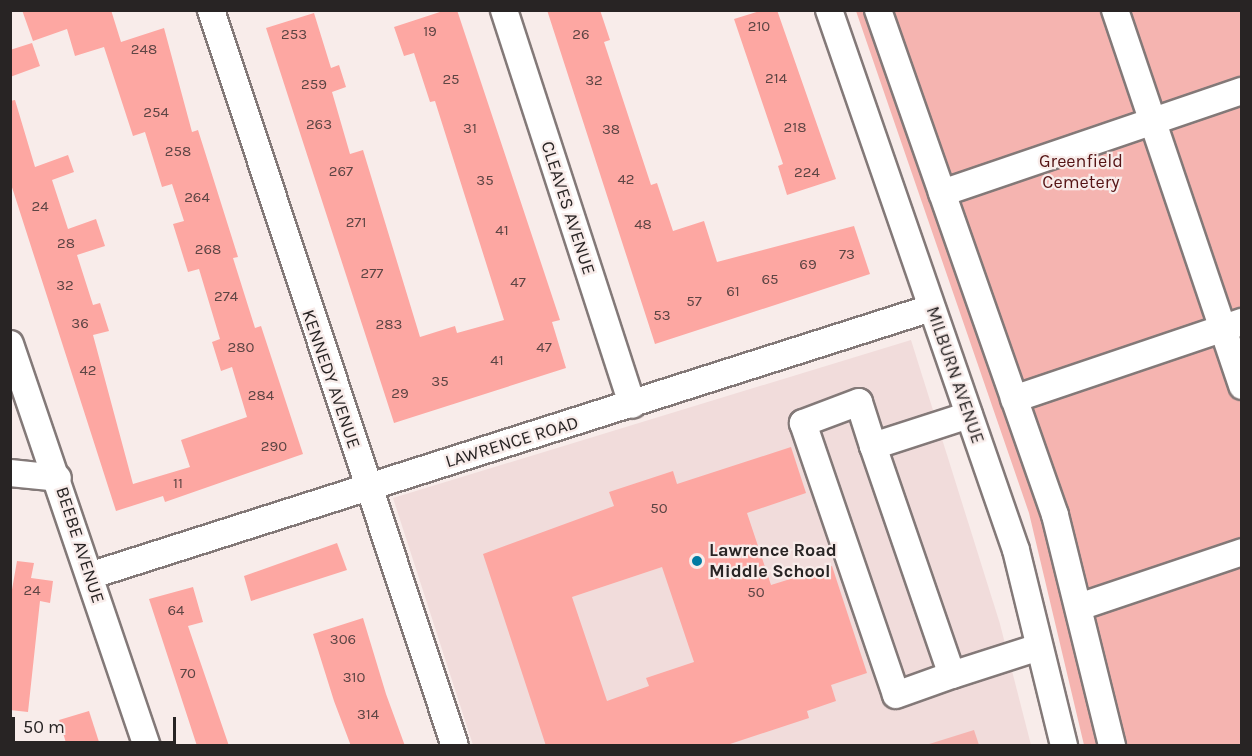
<!DOCTYPE html>
<html>
<head>
<meta charset="utf-8">
<style>
	body { margin:0 }
	#map { position:relative; width:1252px; height:756px; overflow:hidden; background:#f8ecea; font-family:Karla,sans-serif }
	div>[style] { position:absolute }
	.built>* { inset:0; background:#f1dcdb }
	.green>* { inset:0; background:#f5b4b0 }
	.building>* { inset:0; background:#fda7a2 }
	.roads { filter:drop-shadow(2px 0 #837978) drop-shadow(-2px 0 #837978) drop-shadow(0 2px #837978) drop-shadow(0 -2px #837978) }
	.minor>* { height:26px; margin:-13px; padding:0 13px; transform-origin:13px; border-radius:13px; background:#fff }
	.dots>* { width:16px; height:16px; translate:-50% -50%; box-sizing:border-box; border:3px solid #f8ecea; border-radius:50% }
	span { translate:-50% -50%; white-space:nowrap; text-align:center; line-height:1.15; -webkit-text-stroke:4.5px #f8ecea; paint-order:stroke }
	.number-label { font-size:15px; color:#5d4544 }
	.number-label span { -webkit-text-stroke-width:0 }
	.park-label { font-size:18px; color:#551415 }
	.street-label { font-size:18px; color:#282424 }
	.poi-label { font-size:18px; color:#282424; font-weight:700 }
	.left { translate:0 -50%; text-align:left }
	.frame { position:absolute; inset:0; border:12px solid #282424; pointer-events:none }
	.scale { position:absolute; left:12px; top:717px; width:164px; height:27px; box-sizing:border-box; border:3px solid #282424; border-top:0; padding-left:8px; font-size:18px; line-height:21px; white-space:nowrap; color:#282424; -webkit-text-stroke:4px #f8ecea; paint-order:stroke }
</style>
</head>
<body>
<div id="map">
	<div class="built">
		<div style="clip-path:polygon(911px 340px,1000px 624px,1031px 745px,473px 745px,393px 498px)"></div>
	</div>
	<div class="green">
		<div style="clip-path:polygon(856px 11px,1241px 11px,1241px 745px,1084px 745px,1029px 513px)"></div>
		<div style="clip-path:polygon(974px 730px,979px 745px,926px 745px)"></div>
	</div>
	<div class="building">
		<div style="clip-path:polygon(22px 10px,111px 10px,121px 42px,164px 28px,192px 132px,198px 130px,238px 257px,233px 258px,255px 328px,261px 326px,303px 454px,165px 502px,163px 496px,116px 511px,10px 181px,10px 101px,15px 100px,35px 167px,68px 155px,74px 172px,52px 180px,68px 229px,96px 219px,105px 246px,77px 255px,93px 305px,100px 303px,109px 331px,93px 335px,133px 484px,190px 467px,181px 440px,247px 417px,232px 367px,221px 371px,212px 342px,220px 339px,199px 269px,188px 272px,173px 224px,184px 221px,172px 184px,162px 187px,145px 132px,133px 136px,104px 47px,75px 56px,67px 29px,33px 41px)"></div>
		<div style="clip-path:polygon(446px 10px,457px 10px,560px 320px,552px 322px,566px 368px,394px 423px,266px 28px,314px 13px,331px 68px,339px 65px,346px 87px,332px 92px,350px 154px,363px 150px,420px 337px,455px 326px,457px 333px,504px 320px,435px 101px,430px 102px,414px 53px,404px 56px,394px 27px)"></div>
		<div style="clip-path:polygon(547px 10px,600px 10px,610px 40px,604px 42px,651px 185px,657px 183px,673px 231px,704px 221px,717px 262px,854px 226px,870px 274px,655px 344px)"></div>
		<div style="clip-path:polygon(763px 10px,777px 10px,836px 179px,787px 195px,778px 166px,783px 164px,734px 19px)"></div>
		<div style="clip-path:polygon(32px 43px,40px 66px,10px 77px,10px 50px)"></div>
		<div style="clip-path:polygon(evenodd,791px 447px,806px 493px,747px 513px,771px 585px,832px 566px,867px 673px,831px 685px,836px 701px,807px 711px,809px 718px,724px 746px,546px 746px,483px 554px,614px 506px,609px 492px,673px 471px,677px 484px,791px 447px,662px 567px,694px 662px,646px 678px,649px 686px,607px 701px,572px 597px,662px 567px)"></div>
		<div style="clip-path:polygon(337px 543px,347px 570px,251px 601px,244px 576px)"></div>
		<div style="clip-path:polygon(17px 561px,34px 563px,31px 578px,53px 581px,50px 603px,40px 601px,28px 712px,10px 710px,10px 601px)"></div>
		<div style="clip-path:polygon(193px 587px,203px 622px,188px 626px,229px 746px,197px 746px,149px 599px)"></div>
		<div style="clip-path:polygon(363px 618px,386px 694px,405px 746px,351px 746px,334px 701px,313px 634px)"></div>
		<div style="clip-path:polygon(89px 711px,99px 742px,67px 746px,59px 720px)"></div>
	</div>
	<div class="roads">
		<div class="minor">
			<div style="left:211px;top:10px;width:775px;rotate:71.66deg"></div>
			<div style="left:504px;top:10px;width:415px;rotate:72deg"></div>
			<div style="left:829px;top:10px;width:571px;rotate:70.9deg"></div>
			<div style="left:1016px;top:550px;width:202px;rotate:76.2deg"></div>
			<div style="left:878px;top:10px;width:535px;rotate:70.68deg"></div>
			<div style="left:1055px;top:515px;width:238px;rotate:76.1deg"></div>
			<div style="left:1115px;top:10px;width:397px;rotate:71.3deg"></div>
			<div style="left:942px;top:193px;width:317px;rotate:-18.8deg"></div>
			<div style="left:10px;top:344px;width:425px;rotate:71.2deg"></div>
			<div style="left:1014px;top:399px;width:241px;rotate:-18.7deg"></div>
			<div style="left:969px;top:415px;width:101px;rotate:162.1deg"></div>
			<div style="left:873px;top:446px;width:242px;rotate:71deg"></div>
			<div style="left:952px;top:675px;width:91px;rotate:-17.8deg"></div>
			<div style="left:873px;top:446px;width:46px;rotate:-107.7deg"></div>
			<div style="left:859px;top:402px;width:60px;rotate:159.4deg"></div>
			<div style="left:803px;top:423px;width:287px;rotate:71.1deg"></div>
			<div style="left:896px;top:695px;width:59px;rotate:-19.7deg"></div>
			<div style="left:10px;top:473px;width:48px;rotate:5.9deg"></div>
			<div style="left:92px;top:575px;width:880px;rotate:-17.65deg"></div>
			<div style="left:1079px;top:607px;width:172px;rotate:-18.6deg"></div>
		</div>
	</div>
	<div class="dots">
		<div style="left:697px;top:561px;background:#017aa2"></div>
	</div>
	<div class="number-label">
		<span style="left:759px;top:27px">210</span>
		<span style="left:430px;top:32px">19</span>
		<span style="left:294px;top:35px">253</span>
		<span style="left:581px;top:35px">26</span>
		<span style="left:144px;top:50px">248</span>
		<span style="left:776px;top:79px">214</span>
		<span style="left:451px;top:80px">25</span>
		<span style="left:594px;top:81px">32</span>
		<span style="left:314px;top:85px">259</span>
		<span style="left:156px;top:113px">254</span>
		<span style="left:319px;top:125px">263</span>
		<span style="left:795px;top:128px">218</span>
		<span style="left:470px;top:129px">31</span>
		<span style="left:611px;top:130px">38</span>
		<span style="left:178px;top:152px">258</span>
		<span style="left:341px;top:172px">267</span>
		<span style="left:807px;top:173px">224</span>
		<span style="left:626px;top:180px">42</span>
		<span style="left:485px;top:181px">35</span>
		<span style="left:197px;top:198px">264</span>
		<span style="left:40px;top:207px">24</span>
		<span style="left:356px;top:223px">271</span>
		<span style="left:643px;top:225px">48</span>
		<span style="left:502px;top:231px">41</span>
		<span style="left:66px;top:244px">28</span>
		<span style="left:208px;top:250px">268</span>
		<span style="left:847px;top:255px">73</span>
		<span style="left:808px;top:265px">69</span>
		<span style="left:372px;top:274px">277</span>
		<span style="left:770px;top:280px">65</span>
		<span style="left:518px;top:283px">47</span>
		<span style="left:65px;top:286px">32</span>
		<span style="left:733px;top:292px">61</span>
		<span style="left:226px;top:297px">274</span>
		<span style="left:694px;top:302px">57</span>
		<span style="left:662px;top:316px">53</span>
		<span style="left:80px;top:324px">36</span>
		<span style="left:389px;top:325px">283</span>
		<span style="left:241px;top:348px">280</span>
		<span style="left:544px;top:348px">47</span>
		<span style="left:497px;top:361px">41</span>
		<span style="left:88px;top:371px">42</span>
		<span style="left:440px;top:382px">35</span>
		<span style="left:400px;top:394px">29</span>
		<span style="left:261px;top:396px">284</span>
		<span style="left:274px;top:447px">290</span>
		<span style="left:178px;top:484px">11</span>
		<span style="left:659px;top:509px">50</span>
		<span style="left:32px;top:591px">24</span>
		<span style="left:756px;top:593px">50</span>
		<span style="left:176px;top:611px">64</span>
		<span style="left:343px;top:640px">306</span>
		<span style="left:188px;top:674px">70</span>
		<span style="left:354px;top:678px">310</span>
		<span style="left:368px;top:715px">314</span>
	</div>
	<div class="park-label">
		<span style="left:1081px;top:172px">Greenfield<br>Cemetery</span>
	</div>
	<div class="street-label">
		<span style="left:568px;top:208px;rotate:72deg">CLEAVES AVENUE</span>
		<span style="left:955px;top:375px;rotate:71deg">MILBURN AVENUE</span>
		<span style="left:331px;top:379px;rotate:71deg">KENNEDY AVENUE</span>
		<span style="left:512px;top:442px;rotate:-17deg">LAWRENCE ROAD</span>
		<span style="left:80px;top:545px;rotate:72deg">BEEBE AVENUE</span>
	</div>
	<div class="poi-label">
		<span class="left" style="left:709px;top:561px">Lawrence Road<br>Middle School</span>
	</div>
	<div class="frame"></div>
	<div class="scale">50 m</div>
</div>
</body>
</html>
